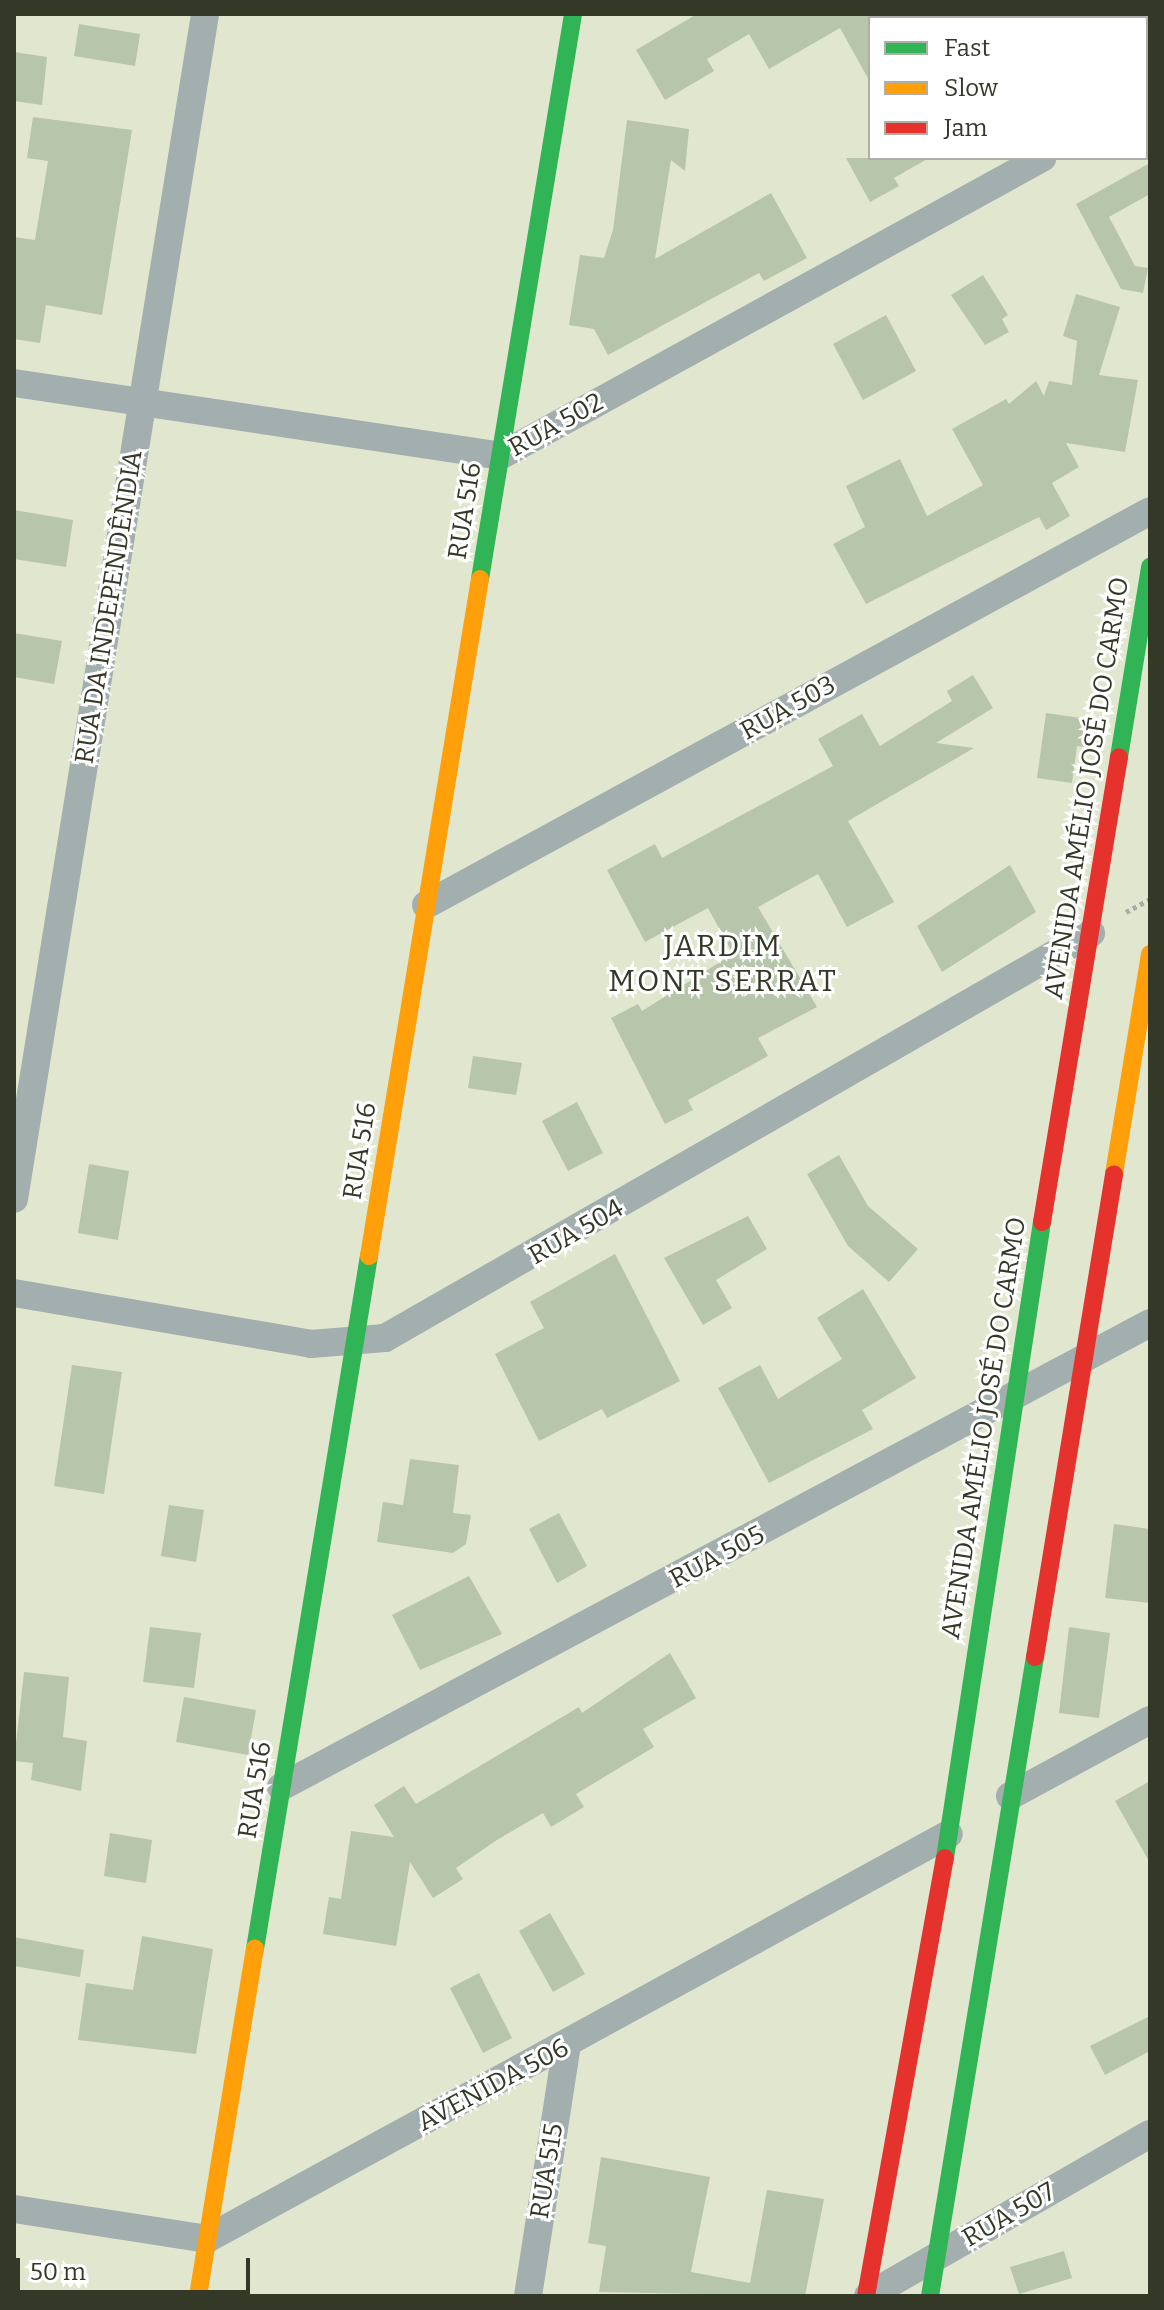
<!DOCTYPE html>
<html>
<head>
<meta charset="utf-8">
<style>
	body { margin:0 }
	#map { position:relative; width:1164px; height:2310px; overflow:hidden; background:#e1e7cf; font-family:Bitter,serif }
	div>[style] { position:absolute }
	.building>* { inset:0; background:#b7c5ab }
	.path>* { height:5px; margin-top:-2.5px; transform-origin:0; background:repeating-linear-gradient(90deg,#a6aea8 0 4px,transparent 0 8px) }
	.street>* { height:28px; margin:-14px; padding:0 14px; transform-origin:14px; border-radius:14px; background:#a3aeaf }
	.fast>* { height:18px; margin:-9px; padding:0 9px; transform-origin:9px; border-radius:9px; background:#30b455 }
	.slow>* { height:18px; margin:-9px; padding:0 9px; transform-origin:9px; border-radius:9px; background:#ff9f0a }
	.jam>* { height:18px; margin:-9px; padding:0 9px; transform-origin:9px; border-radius:9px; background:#e5322d }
	span { translate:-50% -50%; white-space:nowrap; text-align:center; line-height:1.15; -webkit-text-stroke:6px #fff; paint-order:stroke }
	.street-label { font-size:26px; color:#343827 }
	.quarter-label { font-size:30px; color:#343827; letter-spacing:2px }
	.frame { position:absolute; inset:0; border:16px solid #343827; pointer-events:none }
	.legend { position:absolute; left:868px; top:16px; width:280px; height:144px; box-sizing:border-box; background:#fff; border:2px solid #aeafa9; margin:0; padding:10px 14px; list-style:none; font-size:24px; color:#343827 }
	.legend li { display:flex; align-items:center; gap:16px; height:40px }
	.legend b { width:40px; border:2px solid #aeafa9 }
	.scale { position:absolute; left:16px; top:2258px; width:234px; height:36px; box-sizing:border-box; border:4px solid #343827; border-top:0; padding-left:10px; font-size:24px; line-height:28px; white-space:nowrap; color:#343827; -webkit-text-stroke:6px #fff; paint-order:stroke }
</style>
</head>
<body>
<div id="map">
	<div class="building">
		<div style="clip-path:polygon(697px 14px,870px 14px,870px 82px,840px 28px,769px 69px,749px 34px,707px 59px,714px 71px,665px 100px,636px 50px)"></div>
		<div style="clip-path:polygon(79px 24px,140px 34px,135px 66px,74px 56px)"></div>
		<div style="clip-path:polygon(14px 52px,47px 57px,42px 105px,14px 101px)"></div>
		<div style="clip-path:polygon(33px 117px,132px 130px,102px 315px,46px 305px,40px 343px,14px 339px,14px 237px,35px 240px,48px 161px,27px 158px)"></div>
		<div style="clip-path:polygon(627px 120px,689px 129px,685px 171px,671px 160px,655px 259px,771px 193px,807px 258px,764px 281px,759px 273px,608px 355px,594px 329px,569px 325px,580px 255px,604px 258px,613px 230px)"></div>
		<div style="clip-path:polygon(846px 158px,929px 158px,894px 178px,899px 186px,870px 202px)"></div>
		<div style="clip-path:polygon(1150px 163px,1150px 194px,1109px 217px,1135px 266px,1148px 268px,1143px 293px,1121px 289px,1076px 204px)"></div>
		<div style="clip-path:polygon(983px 275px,1008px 315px,1002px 319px,1009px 332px,985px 345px,951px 295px)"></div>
		<div style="clip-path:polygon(1076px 294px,1120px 307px,1099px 375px,1138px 380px,1125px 452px,1066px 443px,1079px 467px,1052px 483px,1070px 516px,1046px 530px,1039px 517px,866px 604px,833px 544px,865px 527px,846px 486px,900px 459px,927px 516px,983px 485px,952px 429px,1006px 399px,1009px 404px,1036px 381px,1044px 396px,1049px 381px,1072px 385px,1077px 341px,1063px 336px)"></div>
		<div style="clip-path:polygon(886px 315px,916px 371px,863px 400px,833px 344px)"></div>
		<div style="clip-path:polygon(14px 510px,73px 520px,66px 567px,14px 559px)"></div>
		<div style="clip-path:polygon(14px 633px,62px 641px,54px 684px,14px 677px)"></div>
		<div style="clip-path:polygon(973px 675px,993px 708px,936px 743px,974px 748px,848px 821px,894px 902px,847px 927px,818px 874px,758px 907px,817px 1007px,758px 1038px,768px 1056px,688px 1100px,693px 1110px,665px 1124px,611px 1018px,638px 1004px,642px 1011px,733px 954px,708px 908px,645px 942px,607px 870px,655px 844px,662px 858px,833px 766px,818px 739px,862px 714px,880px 746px,952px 701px,947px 691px)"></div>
		<div style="clip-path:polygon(1046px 713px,1102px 721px,1098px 749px,1077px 746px,1072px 783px,1037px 778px)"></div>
		<div style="clip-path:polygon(1010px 865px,1036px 912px,942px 972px,917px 926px)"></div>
		<div style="clip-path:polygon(473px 1056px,522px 1063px,516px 1095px,468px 1088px)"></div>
		<div style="clip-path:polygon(577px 1102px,603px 1153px,568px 1171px,542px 1121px)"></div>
		<div style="clip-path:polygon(839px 1155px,868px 1206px,918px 1249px,889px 1282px,848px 1246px,807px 1174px)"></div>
		<div style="clip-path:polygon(89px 1164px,129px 1171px,118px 1240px,78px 1233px)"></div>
		<div style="clip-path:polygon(748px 1216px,767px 1249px,716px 1280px,732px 1308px,703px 1325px,664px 1258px)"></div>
		<div style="clip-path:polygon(615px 1254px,680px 1381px,607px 1418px,602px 1409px,539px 1441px,495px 1354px,544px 1328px,530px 1302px)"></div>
		<div style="clip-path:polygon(863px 1289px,916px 1378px,862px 1410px,873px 1429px,769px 1483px,718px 1388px,760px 1365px,778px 1399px,842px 1359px,817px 1318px)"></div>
		<div style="clip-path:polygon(72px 1365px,122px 1372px,104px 1494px,54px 1486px)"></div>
		<div style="clip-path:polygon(410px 1459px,459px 1465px,453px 1513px,471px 1515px,466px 1544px,453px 1553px,377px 1542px,383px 1502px,403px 1505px)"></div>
		<div style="clip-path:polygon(169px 1505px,204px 1510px,196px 1562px,161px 1556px)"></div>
		<div style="clip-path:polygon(559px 1513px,587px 1566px,557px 1583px,529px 1529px)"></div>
		<div style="clip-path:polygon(1114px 1524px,1150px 1529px,1150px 1603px,1105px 1598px)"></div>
		<div style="clip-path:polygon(469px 1576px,502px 1634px,420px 1670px,392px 1615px)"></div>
		<div style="clip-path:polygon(150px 1627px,201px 1633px,194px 1688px,143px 1682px)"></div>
		<div style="clip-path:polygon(1069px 1627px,1110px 1633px,1099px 1718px,1059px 1713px)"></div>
		<div style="clip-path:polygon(670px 1653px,696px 1698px,643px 1729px,654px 1747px,576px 1794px,584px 1807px,551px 1827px,543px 1813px,497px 1840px,456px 1868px,463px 1879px,433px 1898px,410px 1862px,396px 1946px,323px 1934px,329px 1897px,341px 1899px,351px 1831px,394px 1837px,374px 1805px,404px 1786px,416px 1804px,579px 1707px,582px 1713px)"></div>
		<div style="clip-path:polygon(24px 1672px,69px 1677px,63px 1737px,87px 1741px,81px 1791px,31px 1780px,33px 1763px,14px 1761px)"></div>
		<div style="clip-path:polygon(184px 1697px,256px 1710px,248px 1755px,176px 1742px)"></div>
		<div style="clip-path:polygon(1150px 1781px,1150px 1863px,1115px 1801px)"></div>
		<div style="clip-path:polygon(110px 1833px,152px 1840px,146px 1883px,104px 1876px)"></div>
		<div style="clip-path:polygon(550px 1913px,585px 1974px,553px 1992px,519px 1931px)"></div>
		<div style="clip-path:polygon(142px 1936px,213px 1949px,196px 2054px,78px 2040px,86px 1983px,133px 1990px)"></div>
		<div style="clip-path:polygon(14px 1937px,84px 1950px,80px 1977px,14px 1966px)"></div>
		<div style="clip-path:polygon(479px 1973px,512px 2038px,483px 2053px,450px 1988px)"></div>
		<div style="clip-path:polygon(1150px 2016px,1150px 2051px,1105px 2075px,1090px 2046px)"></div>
		<div style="clip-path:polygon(601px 2157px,710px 2177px,691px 2272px,750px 2283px,767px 2190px,824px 2199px,805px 2296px,599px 2292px,606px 2246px,588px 2243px)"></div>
		<div style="clip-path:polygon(1064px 2251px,1072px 2278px,1019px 2294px,1010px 2267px)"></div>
	</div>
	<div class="path">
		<div style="left:1126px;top:912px;width:27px;rotate:-28deg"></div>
	</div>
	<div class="street">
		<div style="left:1146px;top:101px;width:4px;rotate:-27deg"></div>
		<div style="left:14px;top:383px;width:491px;rotate:8.5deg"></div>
		<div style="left:500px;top:456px;width:619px;rotate:-28.8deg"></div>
		<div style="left:426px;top:905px;width:824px;rotate:-28.55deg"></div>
		<div style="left:14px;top:1199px;width:1200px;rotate:-80.84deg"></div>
		<div style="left:14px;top:1293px;width:301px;rotate:9.7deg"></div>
		<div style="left:311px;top:1344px;width:74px;rotate:-4.6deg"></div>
		<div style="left:385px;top:1338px;width:814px;rotate:-29.84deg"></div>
		<div style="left:281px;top:1787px;width:985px;rotate:-28.1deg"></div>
		<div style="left:1010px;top:1796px;width:159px;rotate:-28.5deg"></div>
		<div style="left:14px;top:2209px;width:195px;rotate:8.8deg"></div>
		<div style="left:207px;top:2239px;width:845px;rotate:-28.63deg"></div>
		<div style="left:528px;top:2296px;width:254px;rotate:-81.2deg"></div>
		<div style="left:868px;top:2296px;width:325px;rotate:-29.9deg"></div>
	</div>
	<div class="fast">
		<div style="left:480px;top:579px;width:573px;rotate:-80.65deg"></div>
		<div style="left:1119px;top:757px;width:193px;rotate:-80.7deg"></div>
		<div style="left:945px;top:1858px;width:643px;rotate:-81.33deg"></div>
		<div style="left:255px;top:1949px;width:702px;rotate:-80.66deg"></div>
		<div style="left:930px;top:2296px;width:648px;rotate:-80.67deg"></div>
	</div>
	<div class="slow">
		<div style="left:1114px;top:1174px;width:223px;rotate:-80.7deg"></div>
		<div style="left:369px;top:1256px;width:686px;rotate:-80.69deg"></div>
		<div style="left:198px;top:2296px;width:352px;rotate:-80.7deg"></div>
	</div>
	<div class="jam">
		<div style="left:1042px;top:1222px;width:471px;rotate:-80.6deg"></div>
		<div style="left:1035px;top:1657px;width:489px;rotate:-80.7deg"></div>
		<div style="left:866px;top:2296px;width:445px;rotate:-79.8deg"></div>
	</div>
	<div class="street-label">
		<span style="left:556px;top:425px;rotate:-29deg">RUA 502</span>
		<span style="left:465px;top:511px;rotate:-81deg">RUA 516</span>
		<span style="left:109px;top:607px;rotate:-81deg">RUA DA INDEPENDÊNDIA</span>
		<span style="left:788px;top:708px;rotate:-29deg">RUA 503</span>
		<span style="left:1087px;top:788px;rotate:-81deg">AVENIDA AMÉLIO JOSÉ DO CARMO</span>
		<span style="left:360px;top:1151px;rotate:-81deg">RUA 516</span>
		<span style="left:576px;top:1232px;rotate:-30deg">RUA 504</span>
		<span style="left:984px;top:1428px;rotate:-81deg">AVENIDA AMÉLIO JOSÉ DO CARMO</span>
		<span style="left:717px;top:1557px;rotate:-28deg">RUA 505</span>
		<span style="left:255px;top:1790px;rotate:-81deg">RUA 516</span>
		<span style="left:493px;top:2085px;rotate:-28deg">AVENIDA 506</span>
		<span style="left:547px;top:2171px;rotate:-81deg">RUA 515</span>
		<span style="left:1009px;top:2215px;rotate:-30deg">RUA 507</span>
	</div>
	<div class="quarter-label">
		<span style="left:723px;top:963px">JARDIM<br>MONT SERRAT</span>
	</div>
	<div class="frame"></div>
	<ul class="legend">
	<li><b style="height:10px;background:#30b455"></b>Fast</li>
	<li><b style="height:10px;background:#ff9f0a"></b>Slow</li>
	<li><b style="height:10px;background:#e5322d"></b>Jam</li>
	</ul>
	<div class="scale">50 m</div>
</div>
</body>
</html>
